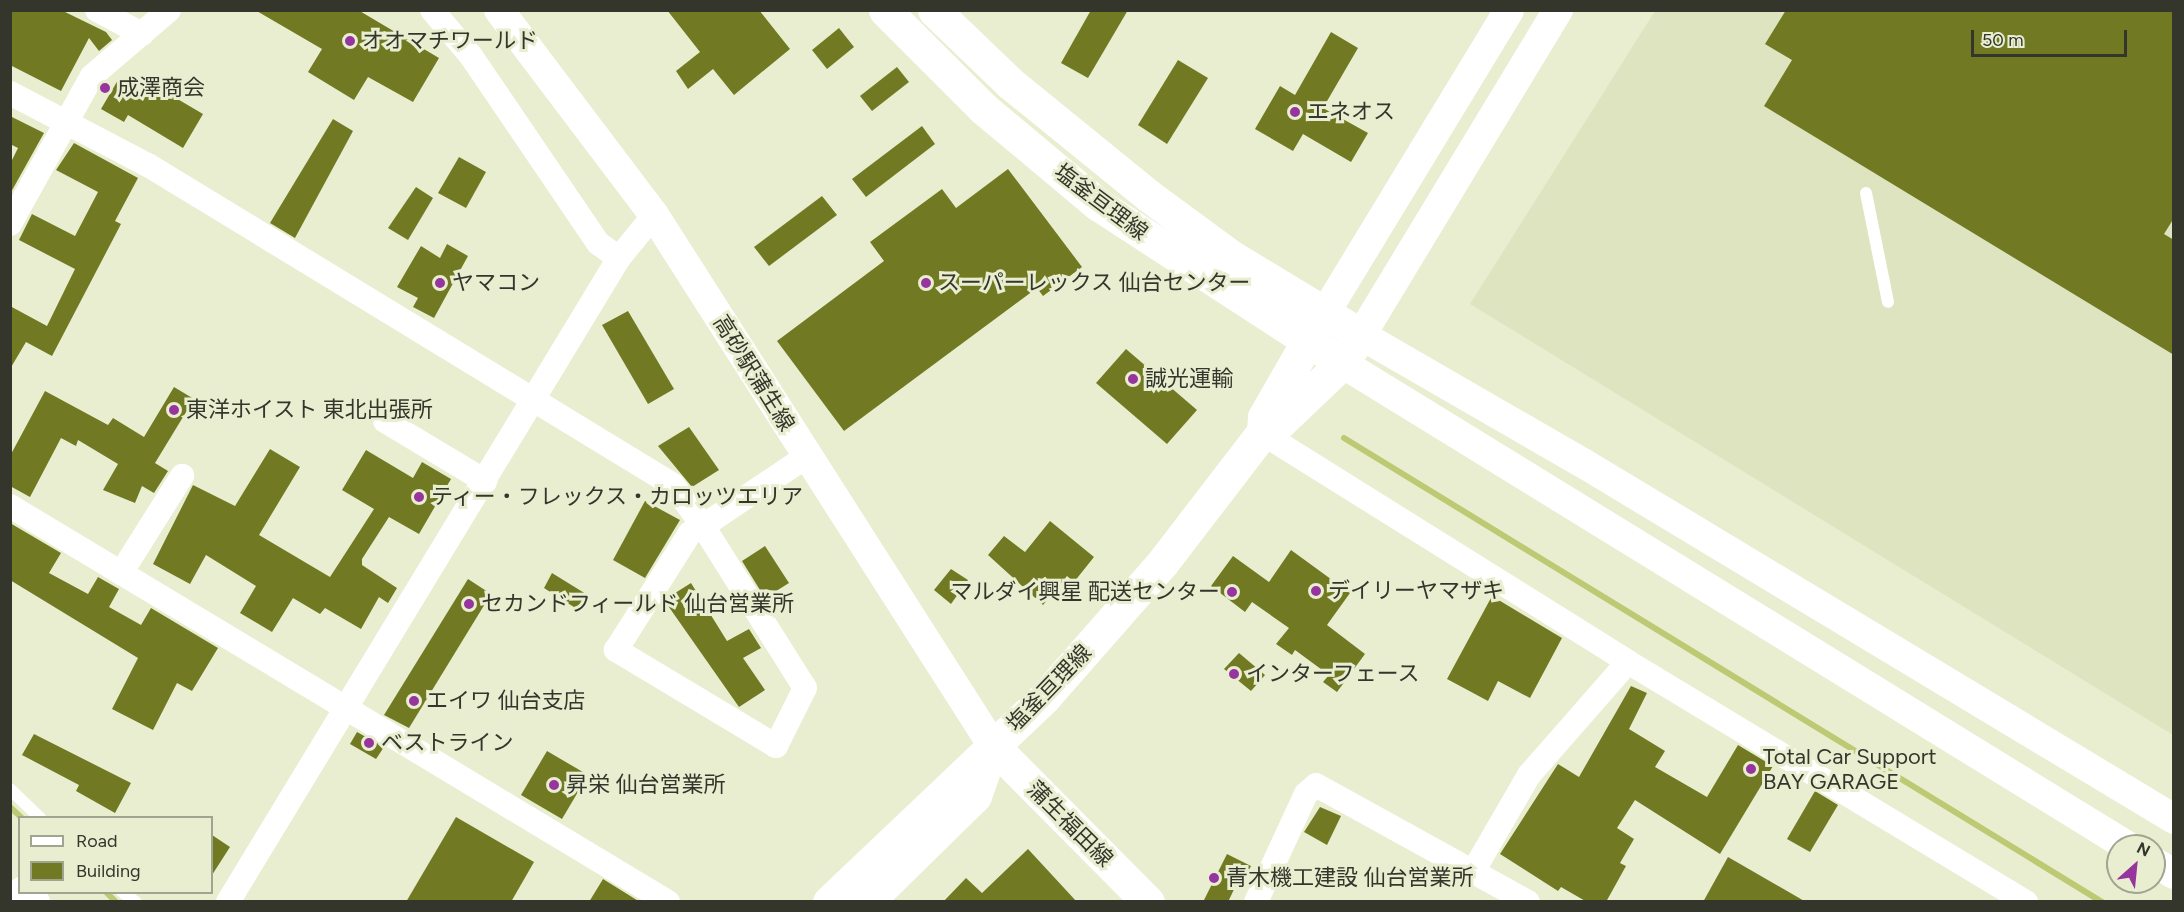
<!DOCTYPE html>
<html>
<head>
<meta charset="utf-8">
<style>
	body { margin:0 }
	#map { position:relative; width:2184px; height:912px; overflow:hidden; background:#e9eed1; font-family:Figtree,"Noto Sans JP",sans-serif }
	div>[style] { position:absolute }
	.built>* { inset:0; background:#dee4c0 }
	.stream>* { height:6px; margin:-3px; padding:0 3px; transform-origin:3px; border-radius:3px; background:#bec974 }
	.building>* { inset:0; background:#717a23 }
	.service>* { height:12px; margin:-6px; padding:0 6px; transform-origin:6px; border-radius:6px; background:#fff }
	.minor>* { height:24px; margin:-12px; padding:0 12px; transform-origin:12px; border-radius:12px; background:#fff }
	.tertiary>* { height:30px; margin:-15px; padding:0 15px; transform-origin:15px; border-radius:15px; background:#fff }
	.secondary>* { height:33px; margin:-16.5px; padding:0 16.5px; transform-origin:16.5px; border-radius:16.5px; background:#fff }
	.primary>* { height:33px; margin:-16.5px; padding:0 16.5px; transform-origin:16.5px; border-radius:16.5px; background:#fff }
	.dots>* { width:16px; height:16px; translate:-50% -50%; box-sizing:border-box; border:3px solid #e9eed1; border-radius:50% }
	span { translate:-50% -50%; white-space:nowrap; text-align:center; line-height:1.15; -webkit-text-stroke:6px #e9eed1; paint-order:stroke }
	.poi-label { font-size:22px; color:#34362b }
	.left { translate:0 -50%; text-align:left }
	.right { translate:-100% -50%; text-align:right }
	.street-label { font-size:22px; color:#34362b }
	.frame { position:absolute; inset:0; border:12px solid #34362b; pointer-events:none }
	.legend { position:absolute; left:18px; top:816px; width:195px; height:78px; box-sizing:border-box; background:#e9eed1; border:2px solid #a1a48f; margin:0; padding:8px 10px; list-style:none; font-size:18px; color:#34362b }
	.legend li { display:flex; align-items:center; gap:12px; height:30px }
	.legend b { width:30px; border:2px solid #a1a48f }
	.north { position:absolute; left:2106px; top:834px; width:60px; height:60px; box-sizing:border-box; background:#e9eed1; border:2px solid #a1a48f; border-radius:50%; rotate:27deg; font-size:16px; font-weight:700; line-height:24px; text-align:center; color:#34362b }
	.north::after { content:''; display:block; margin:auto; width:21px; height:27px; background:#96359d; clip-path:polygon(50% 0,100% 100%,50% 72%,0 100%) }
	.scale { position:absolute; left:1971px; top:30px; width:156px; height:27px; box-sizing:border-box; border:3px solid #34362b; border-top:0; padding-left:8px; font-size:18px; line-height:21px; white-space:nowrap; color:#34362b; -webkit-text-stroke:4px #e9eed1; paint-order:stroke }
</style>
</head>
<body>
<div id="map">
	<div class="built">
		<div style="clip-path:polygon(1655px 11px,2173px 11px,2173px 735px,1470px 304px)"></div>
	</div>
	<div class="stream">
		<div style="left:1344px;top:438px;width:889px;rotate:31.47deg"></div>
		<div style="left:10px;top:807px;width:16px;rotate:43deg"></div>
		<div style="left:106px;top:892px;width:14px;rotate:45deg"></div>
	</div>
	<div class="building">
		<div style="clip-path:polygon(10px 10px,61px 10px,106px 32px,112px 40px,99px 51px,89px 38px,61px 91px,10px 65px)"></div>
		<div style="clip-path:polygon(255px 10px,358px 10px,439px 58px,413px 102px,368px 77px,354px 100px,308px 72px,322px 49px)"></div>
		<div style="clip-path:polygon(667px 10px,759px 10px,790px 49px,734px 95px,713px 69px,688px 89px,676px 71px,700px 52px)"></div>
		<div style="clip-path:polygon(1091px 10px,1128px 10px,1088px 78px,1061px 63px)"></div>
		<div style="clip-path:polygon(1786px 10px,2174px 10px,2174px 218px,2164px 234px,2174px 240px,2174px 355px,1764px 106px,1792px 60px,1765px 44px)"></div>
		<div style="clip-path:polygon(839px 28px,854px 47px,827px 69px,812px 50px)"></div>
		<div style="clip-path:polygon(1331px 32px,1358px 48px,1323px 108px,1368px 133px,1351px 162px,1303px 134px,1293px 151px,1255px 129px,1280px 86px,1295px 95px)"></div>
		<div style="clip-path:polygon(1178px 60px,1208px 78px,1167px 144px,1138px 125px)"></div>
		<div style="clip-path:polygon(897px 67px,909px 82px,872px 111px,860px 96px)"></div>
		<div style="clip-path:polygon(118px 80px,144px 96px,152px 84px,203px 114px,183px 148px,128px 115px,124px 122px,101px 109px)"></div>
		<div style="clip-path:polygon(10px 116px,44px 133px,10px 194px,10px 164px,18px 148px,10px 144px)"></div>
		<div style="clip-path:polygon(333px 119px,353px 131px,295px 238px,270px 223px)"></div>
		<div style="clip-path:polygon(922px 126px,935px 144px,866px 197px,852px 179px)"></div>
		<div style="clip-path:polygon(74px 143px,138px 178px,115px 221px,121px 224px,52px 356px,26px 342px,10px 369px,10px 306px,47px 326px,75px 269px,19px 240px,32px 214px,75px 236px,98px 192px,56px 170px)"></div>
		<div style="clip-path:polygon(459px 157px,486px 172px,466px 208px,438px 193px)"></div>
		<div style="clip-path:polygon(1008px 169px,1082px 267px,1043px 296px,1037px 288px,844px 431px,777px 341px,884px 261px,870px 242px,942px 189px,956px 208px)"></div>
		<div style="clip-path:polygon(416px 187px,433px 198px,408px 240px,388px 228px)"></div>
		<div style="clip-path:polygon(822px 196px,837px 215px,769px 266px,754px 247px)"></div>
		<div style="clip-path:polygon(447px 244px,468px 256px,434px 318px,413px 307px,418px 298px,397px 287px,421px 246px,440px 258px)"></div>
		<div style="clip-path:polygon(628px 311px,674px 389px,648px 404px,602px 325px)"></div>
		<div style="clip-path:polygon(1126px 349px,1197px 410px,1167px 444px,1096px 383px)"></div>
		<div style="clip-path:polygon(174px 387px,194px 399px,155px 463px,168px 471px,154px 493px,142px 486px,135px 503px,103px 490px,118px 464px,78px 440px,76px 446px,61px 438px,30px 497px,10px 486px,10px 456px,45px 391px,108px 425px,113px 418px,144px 437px)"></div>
		<div style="clip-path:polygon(689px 427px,719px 470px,692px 487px,658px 446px)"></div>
		<div style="clip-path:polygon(270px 449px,300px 467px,259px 535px,330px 577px,374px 509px,342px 490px,366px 450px,413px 478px,422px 462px,451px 479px,419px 534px,389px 517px,362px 559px,362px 565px,397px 588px,388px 603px,379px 597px,361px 629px,325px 608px,320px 614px,293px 598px,272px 632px,240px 613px,256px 586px,206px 555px,190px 584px,153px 564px,193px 485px,235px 506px)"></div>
		<div style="clip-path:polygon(645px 501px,680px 520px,645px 578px,613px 560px)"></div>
		<div style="clip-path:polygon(1050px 521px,1094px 557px,1074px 582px,1067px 576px,1043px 605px,988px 555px,1004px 536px,1025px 552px)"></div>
		<div style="clip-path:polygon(10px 523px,61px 553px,49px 573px,88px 594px,98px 577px,119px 589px,109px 607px,141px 625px,151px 608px,218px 648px,192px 691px,177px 683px,153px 730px,112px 709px,138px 658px,10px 580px)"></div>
		<div style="clip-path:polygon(765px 546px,789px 583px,765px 598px,742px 561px)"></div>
		<div style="clip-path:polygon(1291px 550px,1350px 593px,1327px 625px,1365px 654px,1337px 692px,1323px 682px,1329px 675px,1295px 650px,1292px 655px,1276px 644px,1289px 628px,1252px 602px,1245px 612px,1211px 586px,1233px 556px,1269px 582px)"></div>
		<div style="clip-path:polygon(951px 569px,968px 580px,951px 604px,934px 590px)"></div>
		<div style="clip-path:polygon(552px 573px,586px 594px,577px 609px,544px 588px)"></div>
		<div style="clip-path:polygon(468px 579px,491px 594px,409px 728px,384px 715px)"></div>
		<div style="clip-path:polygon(691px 583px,727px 641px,749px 629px,761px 648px,743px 658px,765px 690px,739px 707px,664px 600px)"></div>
		<div style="clip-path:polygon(1492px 596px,1562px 638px,1530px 698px,1498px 681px,1488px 701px,1447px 679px)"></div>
		<div style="clip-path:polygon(1239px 653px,1265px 675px,1251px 691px,1224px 669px)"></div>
		<div style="clip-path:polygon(1631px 686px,1647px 693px,1629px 729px,1665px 751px,1655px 767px,1707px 797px,1738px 745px,1773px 766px,1720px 854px,1635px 800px,1617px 828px,1634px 839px,1620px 863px,1626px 866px,1606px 902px,1587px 902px,1561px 887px,1558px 891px,1500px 854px,1558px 764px,1579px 777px)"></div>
		<div style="clip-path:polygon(357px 732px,384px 747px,376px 759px,350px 744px)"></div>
		<div style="clip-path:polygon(34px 734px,131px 783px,115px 813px,76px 791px,79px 785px,22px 755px)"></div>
		<div style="clip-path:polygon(547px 751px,588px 775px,562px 819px,521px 795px)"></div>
		<div style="clip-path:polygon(1815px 791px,1838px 805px,1810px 852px,1787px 839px)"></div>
		<div style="clip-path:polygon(1320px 807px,1341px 816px,1327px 845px,1304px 832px)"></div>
		<div style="clip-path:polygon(456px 817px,534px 862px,511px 902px,406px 902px)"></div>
		<div style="clip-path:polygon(212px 835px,230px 847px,212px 875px)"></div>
		<div style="clip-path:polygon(1028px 849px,1077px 902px,943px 902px,966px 878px,982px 893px)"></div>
		<div style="clip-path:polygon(1227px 854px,1251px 866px,1241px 885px,1237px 883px,1228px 902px,1203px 902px)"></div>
		<div style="clip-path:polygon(1728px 857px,1806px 902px,1703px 902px)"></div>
		<div style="clip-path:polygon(603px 879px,640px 902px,589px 902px)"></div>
	</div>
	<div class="service">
		<div style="left:1866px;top:193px;width:111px;rotate:78.6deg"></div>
		<div style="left:10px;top:789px;width:42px;rotate:44deg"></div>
		<div style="left:122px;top:892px;width:17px;rotate:36deg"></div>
	</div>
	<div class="minor">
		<div style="left:97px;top:10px;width:51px;rotate:28.1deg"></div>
		<div style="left:432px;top:10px;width:60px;rotate:49.7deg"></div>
		<div style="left:471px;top:56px;width:226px;rotate:55.8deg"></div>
		<div style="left:598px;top:243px;width:26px;rotate:36deg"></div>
		<div style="left:10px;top:93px;width:156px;rotate:27.6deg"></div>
		<div style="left:148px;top:165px;width:615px;rotate:31.36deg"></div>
		<div style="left:673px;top:485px;width:51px;rotate:53.8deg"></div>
		<div style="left:703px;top:526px;width:191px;rotate:57.8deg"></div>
		<div style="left:805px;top:688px;width:65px;rotate:116.6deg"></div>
		<div style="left:776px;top:746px;width:187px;rotate:-149deg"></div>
		<div style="left:616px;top:650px;width:138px;rotate:-57.7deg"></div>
		<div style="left:690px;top:533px;width:15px;rotate:-28deg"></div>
		<div style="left:703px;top:526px;width:125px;rotate:-33.9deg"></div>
		<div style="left:10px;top:224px;width:169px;rotate:-61deg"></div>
		<div style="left:92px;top:76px;width:101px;rotate:-40.6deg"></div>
		<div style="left:385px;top:421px;width:117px;rotate:31deg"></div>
		<div style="left:1262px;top:433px;width:432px;rotate:32deg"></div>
		<div style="left:1628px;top:662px;width:465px;rotate:31.1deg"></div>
		<div style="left:10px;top:506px;width:768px;rotate:31.04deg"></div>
		<div style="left:121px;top:573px;width:115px;rotate:-57.8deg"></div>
		<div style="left:1474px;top:870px;width:110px;rotate:-59.9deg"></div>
		<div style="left:1529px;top:775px;width:150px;rotate:-48.8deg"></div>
		<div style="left:228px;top:902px;width:753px;rotate:-58.74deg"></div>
		<div style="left:619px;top:258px;width:55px;rotate:-50.9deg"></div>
		<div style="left:1256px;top:902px;width:119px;rotate:-65.2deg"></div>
		<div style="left:1306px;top:794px;width:13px;rotate:-42deg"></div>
		<div style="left:1316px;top:785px;width:242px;rotate:28.9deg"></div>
	</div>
	<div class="tertiary">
		<div style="left:499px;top:10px;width:257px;rotate:52.9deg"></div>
		<div style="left:654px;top:215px;width:630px;rotate:57.45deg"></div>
		<div style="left:1558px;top:10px;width:380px;rotate:121.2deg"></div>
		<div style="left:1361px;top:335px;width:256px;rotate:30deg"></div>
		<div style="left:1583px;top:463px;width:690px;rotate:31.06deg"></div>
		<div style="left:1325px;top:313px;width:354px;rotate:-58.7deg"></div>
		<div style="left:1342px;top:363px;width:922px;rotate:31.6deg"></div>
		<div style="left:2154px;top:862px;width:23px;rotate:31deg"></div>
	</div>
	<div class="secondary">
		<div style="left:993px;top:746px;width:220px;rotate:45.2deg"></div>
		<div style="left:23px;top:892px;width:14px;rotate:45deg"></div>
	</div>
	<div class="primary">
		<div style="left:885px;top:10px;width:140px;rotate:45deg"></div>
		<div style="left:984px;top:109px;width:150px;rotate:39.9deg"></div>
		<div style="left:1099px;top:205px;width:290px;rotate:33deg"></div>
		<div style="left:1263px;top:431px;width:14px;rotate:-86deg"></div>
		<div style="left:1264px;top:417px;width:108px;rotate:-60.1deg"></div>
		<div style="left:829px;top:902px;width:296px;rotate:-43.5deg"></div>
		<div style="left:1044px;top:698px;width:181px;rotate:-48.8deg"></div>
		<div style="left:1163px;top:562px;width:163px;rotate:-52.5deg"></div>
		<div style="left:1262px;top:433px;width:17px;rotate:-28deg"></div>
		<div style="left:1277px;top:425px;width:90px;rotate:-43.6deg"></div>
		<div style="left:1342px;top:363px;width:34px;rotate:-56deg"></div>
		<div style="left:1361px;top:335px;width:151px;rotate:-148.8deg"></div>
		<div style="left:1232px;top:257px;width:103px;rotate:-143.7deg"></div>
		<div style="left:1149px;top:196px;width:179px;rotate:-140.9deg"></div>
		<div style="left:1010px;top:83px;width:105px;rotate:-136.2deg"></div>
		<div style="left:867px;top:902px;width:151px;rotate:-44.5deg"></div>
		<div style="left:975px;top:796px;width:46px;rotate:-70.8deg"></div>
	</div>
	<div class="dots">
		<div style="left:350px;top:41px;background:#96359d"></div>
		<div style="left:105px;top:88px;background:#96359d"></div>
		<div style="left:1295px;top:112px;background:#96359d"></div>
		<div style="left:440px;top:283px;background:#96359d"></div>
		<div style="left:926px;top:283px;background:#96359d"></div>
		<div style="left:1133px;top:379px;background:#96359d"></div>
		<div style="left:174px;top:410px;background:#96359d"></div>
		<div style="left:419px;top:497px;background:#96359d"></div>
		<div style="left:1316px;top:591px;background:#96359d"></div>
		<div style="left:1232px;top:592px;background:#96359d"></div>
		<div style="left:469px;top:604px;background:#96359d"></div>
		<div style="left:1234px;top:674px;background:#96359d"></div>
		<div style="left:414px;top:701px;background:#96359d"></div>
		<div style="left:369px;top:743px;background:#96359d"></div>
		<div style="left:1751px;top:769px;background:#96359d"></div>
		<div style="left:554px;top:785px;background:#96359d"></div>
		<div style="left:1214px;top:878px;background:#96359d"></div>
	</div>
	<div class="poi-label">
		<span class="left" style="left:362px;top:41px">オオマチワールド</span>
		<span class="left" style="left:117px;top:88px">成澤商会</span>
		<span class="left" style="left:1307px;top:112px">エネオス</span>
		<span class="left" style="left:452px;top:283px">ヤマコン</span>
		<span class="left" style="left:938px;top:283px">スーパーレックス 仙台センター</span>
		<span class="left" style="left:1145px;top:379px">誠光運輸</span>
		<span class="left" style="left:186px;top:410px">東洋ホイスト 東北出張所</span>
		<span class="left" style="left:431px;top:497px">ティー・フレックス・カロッツエリア</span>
		<span class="left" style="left:1328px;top:591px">デイリーヤマザキ</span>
		<span class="right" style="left:1220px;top:592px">マルダイ興星 配送センター</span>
		<span class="left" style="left:481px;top:604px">セカンドフィールド 仙台営業所</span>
		<span class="left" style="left:1246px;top:674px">インターフェース</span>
		<span class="left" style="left:426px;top:701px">エイワ 仙台支店</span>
		<span class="left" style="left:381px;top:743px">ベストライン</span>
		<span class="left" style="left:1763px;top:769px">Total Car Support<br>BAY GARAGE</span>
		<span class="left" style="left:566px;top:785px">昇栄 仙台営業所</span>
		<span class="left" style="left:1226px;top:878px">青木機工建設 仙台営業所</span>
	</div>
	<div class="street-label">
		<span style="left:1101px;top:202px;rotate:37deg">塩釜亘理線</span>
		<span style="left:754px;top:373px;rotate:58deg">高砂駅蒲生線</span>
		<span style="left:1049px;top:688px;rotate:-46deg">塩釜亘理線</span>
		<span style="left:1070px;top:824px;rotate:45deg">蒲生福田線</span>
	</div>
	<div class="frame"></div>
	<ul class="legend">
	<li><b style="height:8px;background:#fff"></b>Road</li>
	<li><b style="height:16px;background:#717a23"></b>Building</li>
	</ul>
	<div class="north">N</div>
	<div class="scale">50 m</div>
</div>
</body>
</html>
